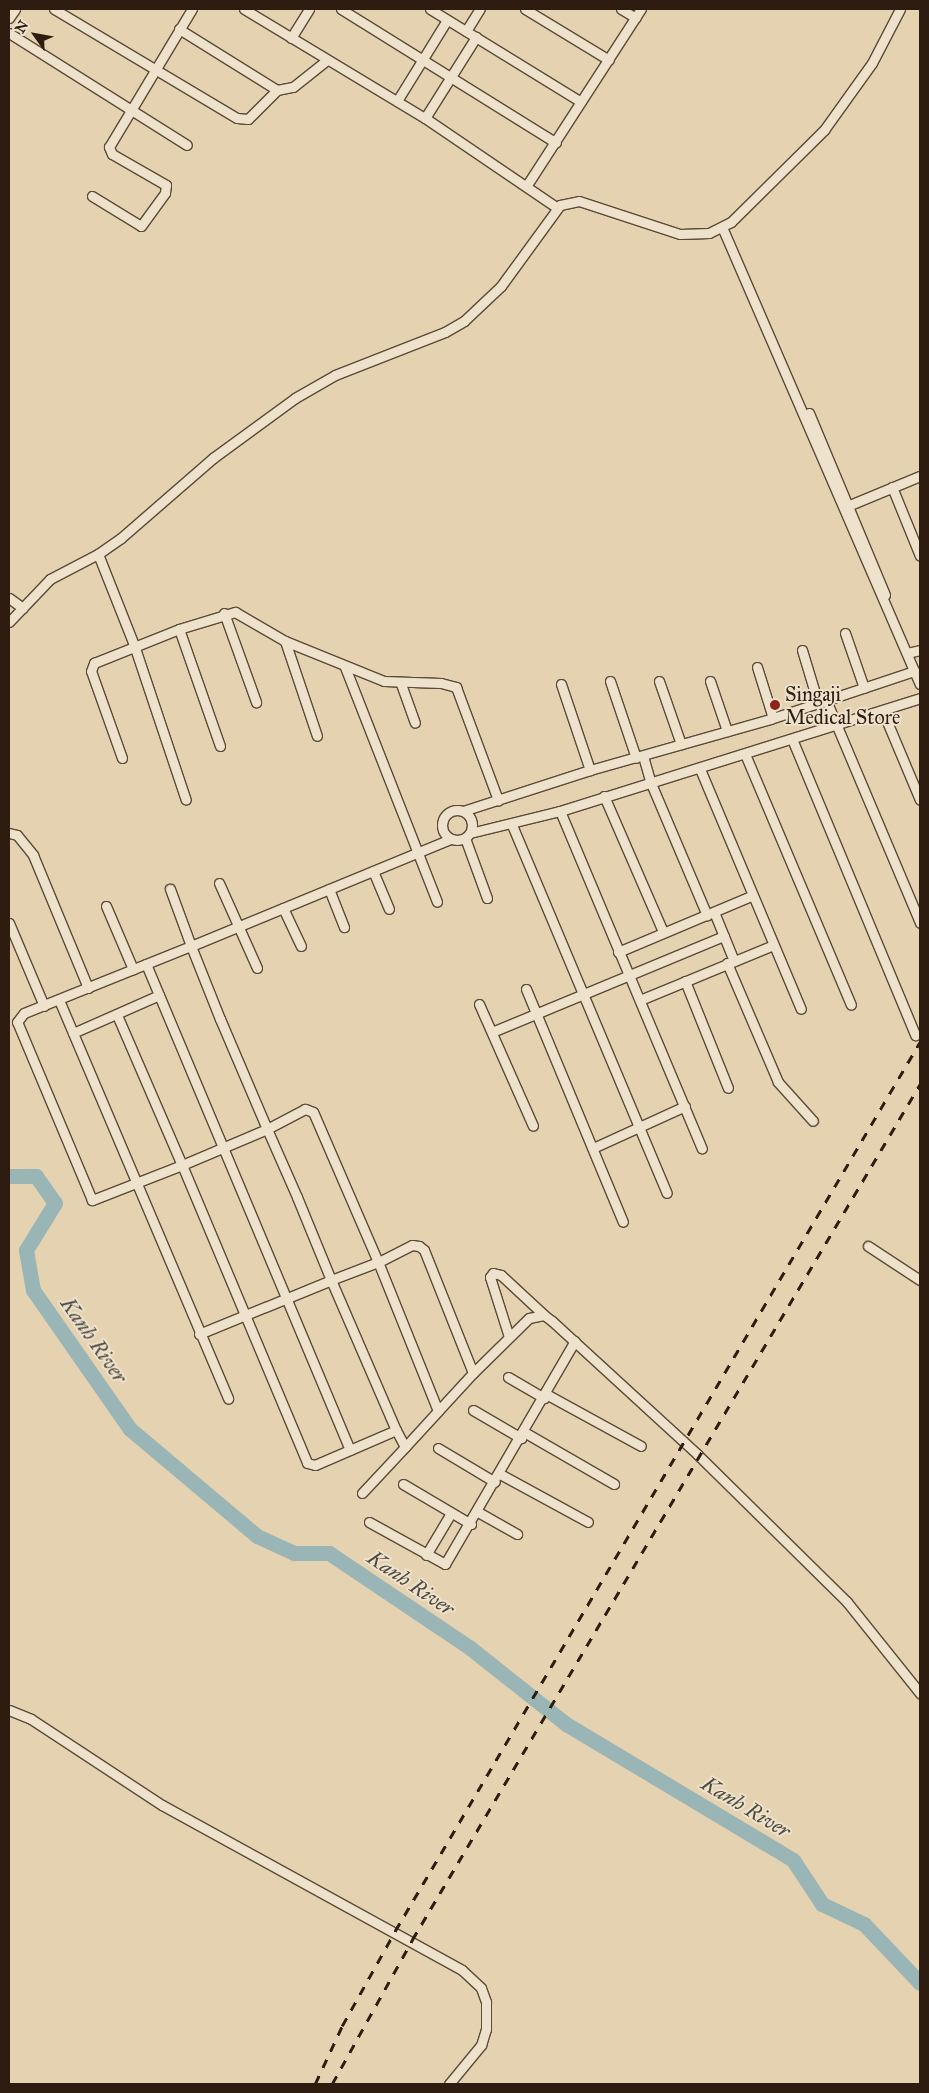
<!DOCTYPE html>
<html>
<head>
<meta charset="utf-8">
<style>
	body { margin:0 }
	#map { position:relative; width:929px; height:2093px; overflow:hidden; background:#e5d2b0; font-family:"IM FELL Great Primer",serif }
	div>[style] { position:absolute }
	.river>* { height:15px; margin:-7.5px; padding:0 7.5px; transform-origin:7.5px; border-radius:7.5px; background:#9ab5b6 }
	.roads { filter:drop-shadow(1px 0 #5b4a37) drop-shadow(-1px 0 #5b4a37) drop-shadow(0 1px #5b4a37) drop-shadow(0 -1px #5b4a37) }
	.minor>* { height:9px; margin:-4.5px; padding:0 4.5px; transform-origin:4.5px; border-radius:4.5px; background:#eee2cc }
	.minor>.ring { margin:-4.5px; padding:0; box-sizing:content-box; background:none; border:9px solid #eee2cc; border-radius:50% }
	.rail>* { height:2.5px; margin-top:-1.25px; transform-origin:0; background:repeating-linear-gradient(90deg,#2d1c0f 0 9px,transparent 0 18px) }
	.dots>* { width:14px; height:14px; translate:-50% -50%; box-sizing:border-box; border:2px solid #eee2cc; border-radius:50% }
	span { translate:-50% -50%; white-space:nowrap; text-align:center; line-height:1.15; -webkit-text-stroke:4px #eee2cc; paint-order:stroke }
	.poi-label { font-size:20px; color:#2d1c0f }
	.left { translate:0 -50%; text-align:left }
	.water-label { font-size:21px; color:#4e4a41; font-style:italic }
	.frame { position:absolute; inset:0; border:10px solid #2d1c0f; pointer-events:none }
	.north { position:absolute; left:10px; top:10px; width:50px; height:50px; -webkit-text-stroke:4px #eee2cc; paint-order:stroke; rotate:302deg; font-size:14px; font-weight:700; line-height:20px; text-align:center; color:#2d1c0f }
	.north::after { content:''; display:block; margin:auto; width:18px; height:22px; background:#2d1c0f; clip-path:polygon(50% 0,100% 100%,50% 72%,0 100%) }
</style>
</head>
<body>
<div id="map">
	<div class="river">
		<div style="left:9px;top:1176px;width:27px"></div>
		<div style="left:36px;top:1176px;width:33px;rotate:55deg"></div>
		<div style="left:55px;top:1203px;width:55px;rotate:121.7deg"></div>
		<div style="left:26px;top:1250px;width:41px;rotate:80.1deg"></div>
		<div style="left:33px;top:1290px;width:169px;rotate:55.1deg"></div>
		<div style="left:130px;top:1429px;width:166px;rotate:40.1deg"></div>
		<div style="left:257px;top:1536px;width:41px;rotate:24.7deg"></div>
		<div style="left:294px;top:1553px;width:35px"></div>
		<div style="left:329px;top:1553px;width:169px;rotate:33.9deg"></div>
		<div style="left:469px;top:1647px;width:124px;rotate:38.4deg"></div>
		<div style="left:566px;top:1724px;width:265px;rotate:30.9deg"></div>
		<div style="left:793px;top:1860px;width:53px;rotate:56.6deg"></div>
		<div style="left:822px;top:1904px;width:47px;rotate:25.5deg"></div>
		<div style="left:864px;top:1924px;width:81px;rotate:46.5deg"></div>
	</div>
	<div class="roads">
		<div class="minor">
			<div style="left:54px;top:9px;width:213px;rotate:30.8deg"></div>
			<div style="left:237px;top:118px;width:11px;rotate:5deg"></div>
			<div style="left:248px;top:119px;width:41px;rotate:-45deg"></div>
			<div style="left:244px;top:9px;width:211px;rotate:31.1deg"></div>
			<div style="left:425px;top:118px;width:158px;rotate:34.2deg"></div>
			<div style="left:341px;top:9px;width:253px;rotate:31.9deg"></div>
			<div style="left:430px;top:9px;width:177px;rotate:31.6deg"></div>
			<div style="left:525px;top:9px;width:98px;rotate:31.3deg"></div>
			<div style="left:621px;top:9px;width:17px;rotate:31deg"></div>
			<div style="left:9px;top:18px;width:11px;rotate:-56deg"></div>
			<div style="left:179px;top:29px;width:115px;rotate:31.9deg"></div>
			<div style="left:277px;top:90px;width:16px;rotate:-11deg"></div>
			<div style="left:293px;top:87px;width:43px;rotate:-38.5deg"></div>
			<div style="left:466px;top:31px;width:26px;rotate:-58deg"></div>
			<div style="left:9px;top:33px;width:210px;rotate:32.2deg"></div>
			<div style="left:291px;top:38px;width:34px;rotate:-58deg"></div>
			<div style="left:397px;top:101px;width:95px;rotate:-58.3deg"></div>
			<div style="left:425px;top:118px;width:96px;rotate:-57.8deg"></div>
			<div style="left:527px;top:185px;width:210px;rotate:-57.1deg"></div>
			<div style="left:92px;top:196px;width:57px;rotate:31.5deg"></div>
			<div style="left:141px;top:226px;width:41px;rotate:-54deg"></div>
			<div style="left:165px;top:193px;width:8px;rotate:-83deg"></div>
			<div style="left:166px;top:185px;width:62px;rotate:-150.1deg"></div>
			<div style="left:112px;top:154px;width:8px;rotate:-113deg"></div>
			<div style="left:109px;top:147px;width:161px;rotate:-59deg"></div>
			<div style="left:722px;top:227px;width:498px;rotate:66.6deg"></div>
			<div style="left:809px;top:413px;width:197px;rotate:67.3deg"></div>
			<div style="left:892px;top:487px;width:74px;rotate:67.9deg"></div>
			<div style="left:845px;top:507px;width:81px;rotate:-22.5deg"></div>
			<div style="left:98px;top:554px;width:98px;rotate:68.4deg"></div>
			<div style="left:134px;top:645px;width:163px;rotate:71.5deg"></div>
			<div style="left:9px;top:598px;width:17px;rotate:36deg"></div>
			<div style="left:224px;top:613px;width:95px;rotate:70.2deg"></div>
			<div style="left:9px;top:622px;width:59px;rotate:-46.4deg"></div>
			<div style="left:50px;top:579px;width:54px;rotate:-27.5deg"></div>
			<div style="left:98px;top:554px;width:28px;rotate:-35deg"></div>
			<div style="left:121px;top:538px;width:122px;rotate:-41deg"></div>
			<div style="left:213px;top:458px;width:102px;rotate:-36.2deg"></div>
			<div style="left:295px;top:398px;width:46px;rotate:-29.9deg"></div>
			<div style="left:335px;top:375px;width:118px;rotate:-21.4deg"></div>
			<div style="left:445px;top:332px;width:22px;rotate:-30deg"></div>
			<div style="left:464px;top:321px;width:51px;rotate:-43.4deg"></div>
			<div style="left:501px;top:286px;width:100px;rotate:-53.9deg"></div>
			<div style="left:560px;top:205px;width:19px;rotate:-12deg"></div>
			<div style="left:579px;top:201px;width:106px;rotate:18.1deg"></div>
			<div style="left:680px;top:234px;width:29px;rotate:-2deg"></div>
			<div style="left:709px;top:233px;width:25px;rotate:-27deg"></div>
			<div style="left:731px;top:222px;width:131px;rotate:-44.7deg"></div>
			<div style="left:824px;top:130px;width:82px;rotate:-54.4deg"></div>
			<div style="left:872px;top:63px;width:61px;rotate:-62.6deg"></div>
			<div style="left:179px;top:629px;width:124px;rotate:70.7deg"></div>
			<div style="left:845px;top:633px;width:58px;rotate:70.9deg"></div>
			<div style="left:285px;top:641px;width:100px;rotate:71.4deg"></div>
			<div style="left:802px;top:650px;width:55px;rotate:73.2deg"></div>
			<div style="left:907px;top:653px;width:13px;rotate:-13deg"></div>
			<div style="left:345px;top:667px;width:252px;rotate:68.6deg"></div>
			<div style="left:757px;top:667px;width:53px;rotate:72.6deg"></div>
			<div style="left:610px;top:681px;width:81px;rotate:71.3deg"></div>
			<div style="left:659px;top:681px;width:67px;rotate:70.8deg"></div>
			<div style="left:710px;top:681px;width:53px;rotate:71.2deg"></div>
			<div style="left:401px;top:684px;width:41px;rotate:70.3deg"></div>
			<div style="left:561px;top:684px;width:91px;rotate:71.4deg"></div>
			<div style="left:826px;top:700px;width:242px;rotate:67.1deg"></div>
			<div style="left:883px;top:712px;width:95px;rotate:67.2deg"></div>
			<div style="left:792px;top:739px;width:321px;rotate:67.4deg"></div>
			<div style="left:745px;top:754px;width:272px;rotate:67.1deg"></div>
			<div style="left:643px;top:756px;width:26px;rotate:74deg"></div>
			<div style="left:650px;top:781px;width:146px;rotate:67deg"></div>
			<div style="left:122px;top:758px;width:92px;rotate:-109.6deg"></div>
			<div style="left:91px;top:671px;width:9px;rotate:-69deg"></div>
			<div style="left:94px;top:663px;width:92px;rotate:-21.8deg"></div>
			<div style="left:179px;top:629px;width:59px;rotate:-16.9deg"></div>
			<div style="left:235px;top:612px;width:58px;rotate:30.1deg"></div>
			<div style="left:285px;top:641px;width:107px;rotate:22deg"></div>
			<div style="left:384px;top:681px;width:57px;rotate:2deg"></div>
			<div style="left:441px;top:683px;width:16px;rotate:15deg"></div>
			<div style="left:456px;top:687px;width:121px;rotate:69.6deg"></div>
			<div style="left:700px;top:769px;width:260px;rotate:67.2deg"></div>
			<div style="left:604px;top:796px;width:148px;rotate:66.5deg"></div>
			<div class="ring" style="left:442px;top:810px;width:21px;height:21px"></div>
			<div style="left:463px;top:811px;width:133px;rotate:-17.9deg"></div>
			<div style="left:590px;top:770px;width:187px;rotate:-15.8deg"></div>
			<div style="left:770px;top:719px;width:152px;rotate:-18.4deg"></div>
			<div style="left:560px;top:811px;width:366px;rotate:67.2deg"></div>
			<div style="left:512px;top:825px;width:399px;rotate:67.2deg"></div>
			<div style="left:9px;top:833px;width:8px;rotate:14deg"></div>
			<div style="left:17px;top:835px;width:26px;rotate:51deg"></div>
			<div style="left:33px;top:855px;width:144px;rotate:67.5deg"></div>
			<div style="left:470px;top:833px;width:93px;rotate:-13.7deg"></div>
			<div style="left:560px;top:811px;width:377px;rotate:-17.4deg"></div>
			<div style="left:465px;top:838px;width:64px;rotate:69.9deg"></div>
			<div style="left:373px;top:871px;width:41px;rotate:67.2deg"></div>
			<div style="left:219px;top:883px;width:93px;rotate:65.9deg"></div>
			<div style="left:329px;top:889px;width:41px;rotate:68.5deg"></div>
			<div style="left:106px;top:906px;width:69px;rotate:66.8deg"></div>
			<div style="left:283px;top:908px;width:42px;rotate:64.7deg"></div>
			<div style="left:714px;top:912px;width:53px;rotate:67.8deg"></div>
			<div style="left:9px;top:923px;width:90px;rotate:67.1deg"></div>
			<div style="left:618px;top:952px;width:144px;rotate:-22.8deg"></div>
			<div style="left:727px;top:963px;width:129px;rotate:66.8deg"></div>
			<div style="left:778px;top:1082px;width:52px;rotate:48.1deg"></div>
			<div style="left:146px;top:964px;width:527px;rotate:67.23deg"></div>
			<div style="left:685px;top:981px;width:115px;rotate:68.1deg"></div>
			<div style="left:526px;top:989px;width:252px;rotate:67.4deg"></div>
			<div style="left:59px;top:1000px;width:433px;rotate:67deg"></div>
			<div style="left:640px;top:1000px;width:142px;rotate:-22.4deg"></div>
			<div style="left:479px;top:1004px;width:133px;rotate:66.1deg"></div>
			<div style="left:117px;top:1015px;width:163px;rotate:66.6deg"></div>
			<div style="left:182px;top:1165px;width:97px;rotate:158.7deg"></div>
			<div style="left:92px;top:1200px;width:193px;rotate:-112.8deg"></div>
			<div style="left:17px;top:1022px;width:11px;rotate:-52deg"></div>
			<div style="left:24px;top:1013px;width:180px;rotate:-21.9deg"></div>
			<div style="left:191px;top:946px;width:61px;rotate:-110.2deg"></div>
			<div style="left:492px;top:1032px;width:251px;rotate:-22.5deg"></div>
			<div style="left:73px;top:1033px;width:94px;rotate:-23.8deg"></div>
			<div style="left:593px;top:1148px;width:101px;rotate:-24.5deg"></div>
			<div style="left:868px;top:1246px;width:62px;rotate:33.2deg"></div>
			<div style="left:199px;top:1334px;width:143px;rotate:-22.2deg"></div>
			<div style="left:331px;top:1280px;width:163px;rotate:66.6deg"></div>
			<div style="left:509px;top:1337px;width:63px;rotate:-107.6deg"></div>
			<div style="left:490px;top:1277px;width:5px;rotate:-53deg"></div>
			<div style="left:493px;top:1273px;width:8px;rotate:14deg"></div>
			<div style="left:501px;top:1275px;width:59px;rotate:42.9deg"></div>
			<div style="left:473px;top:1373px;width:78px;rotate:-44.5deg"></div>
			<div style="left:529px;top:1318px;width:15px;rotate:-11deg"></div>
			<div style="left:544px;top:1315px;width:10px;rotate:37deg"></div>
			<div style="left:552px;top:1321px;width:198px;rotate:42.5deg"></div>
			<div style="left:698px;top:1455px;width:209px;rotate:44.6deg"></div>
			<div style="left:847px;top:1602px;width:117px;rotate:51.3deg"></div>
			<div style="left:508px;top:1377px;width:42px;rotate:30.3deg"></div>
			<div style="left:546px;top:1394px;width:108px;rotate:28.7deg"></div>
			<div style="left:473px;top:1410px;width:56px;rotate:30.3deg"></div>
			<div style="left:438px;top:1411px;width:161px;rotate:-111.9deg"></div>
			<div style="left:378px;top:1262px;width:163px;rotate:-113.4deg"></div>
			<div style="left:313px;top:1112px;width:9px;rotate:-159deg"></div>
			<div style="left:305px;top:1109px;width:43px;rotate:152.2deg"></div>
			<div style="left:267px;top:1129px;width:92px;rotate:157deg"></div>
			<div style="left:182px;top:1165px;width:323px;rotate:67.2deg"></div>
			<div style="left:307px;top:1463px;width:8px;rotate:14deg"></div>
			<div style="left:315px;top:1465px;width:88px;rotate:-23.4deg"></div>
			<div style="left:396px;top:1430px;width:19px;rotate:62deg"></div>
			<div style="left:405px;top:1447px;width:49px;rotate:-47.5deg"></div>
			<div style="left:438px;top:1411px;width:52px;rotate:-47.4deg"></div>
			<div style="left:473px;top:1373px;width:132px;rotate:-111.7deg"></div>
			<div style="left:424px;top:1250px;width:6px;rotate:-141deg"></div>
			<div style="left:419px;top:1246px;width:7px;rotate:-172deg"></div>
			<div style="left:412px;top:1245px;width:38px;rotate:153deg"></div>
			<div style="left:378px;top:1262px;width:50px;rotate:159deg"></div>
			<div style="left:331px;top:1280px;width:90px;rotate:-112.3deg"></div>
			<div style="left:297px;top:1197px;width:74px;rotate:-113.8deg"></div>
			<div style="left:267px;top:1129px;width:120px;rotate:-113.1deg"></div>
			<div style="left:220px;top:1019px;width:79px;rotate:-111.7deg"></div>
			<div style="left:191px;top:946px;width:281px;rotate:-22.4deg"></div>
			<div style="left:524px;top:1432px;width:104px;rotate:30deg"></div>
			<div style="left:438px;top:1448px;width:66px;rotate:30.8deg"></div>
			<div style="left:500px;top:1474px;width:100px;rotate:28.6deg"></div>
			<div style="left:403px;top:1484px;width:79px;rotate:30.5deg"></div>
			<div style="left:362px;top:1493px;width:63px;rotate:-46.9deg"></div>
			<div style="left:478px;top:1512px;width:45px;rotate:29.4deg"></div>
			<div style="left:369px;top:1522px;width:87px;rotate:28.9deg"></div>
			<div style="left:445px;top:1564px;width:258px;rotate:-59.8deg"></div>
			<div style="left:426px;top:1555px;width:49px;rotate:-59.2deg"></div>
			<div style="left:9px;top:1710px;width:24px;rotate:22deg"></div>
			<div style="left:31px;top:1719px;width:157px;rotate:33.3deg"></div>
			<div style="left:162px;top:1805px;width:342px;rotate:28.8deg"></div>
			<div style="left:462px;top:1970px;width:26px;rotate:43deg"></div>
			<div style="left:481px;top:1988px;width:15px;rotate:70deg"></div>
			<div style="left:486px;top:2002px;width:27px;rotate:90deg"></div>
			<div style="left:486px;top:2029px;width:17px;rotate:107deg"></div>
			<div style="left:481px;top:2045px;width:50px;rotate:129.4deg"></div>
		</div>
	</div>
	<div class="rail">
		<div style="left:315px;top:2084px;width:64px;rotate:-65deg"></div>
		<div style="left:342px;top:2026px;width:109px;rotate:-60.8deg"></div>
		<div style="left:395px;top:1931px;width:1032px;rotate:-59.44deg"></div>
		<div style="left:332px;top:2084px;width:165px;rotate:-60.9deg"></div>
		<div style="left:412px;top:1940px;width:995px;rotate:-59.31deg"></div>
	</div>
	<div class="dots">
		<div style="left:775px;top:705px;background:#8f2418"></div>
	</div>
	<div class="poi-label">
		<span class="left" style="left:785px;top:706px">Singaji<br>Medical Store</span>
	</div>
	<div class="water-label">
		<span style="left:94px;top:1340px;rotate:55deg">Kanh River</span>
		<span style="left:411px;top:1583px;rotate:34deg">Kanh River</span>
		<span style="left:746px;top:1807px;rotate:31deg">Kanh River</span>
	</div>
	<div class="frame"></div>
	<div class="north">N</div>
</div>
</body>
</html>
